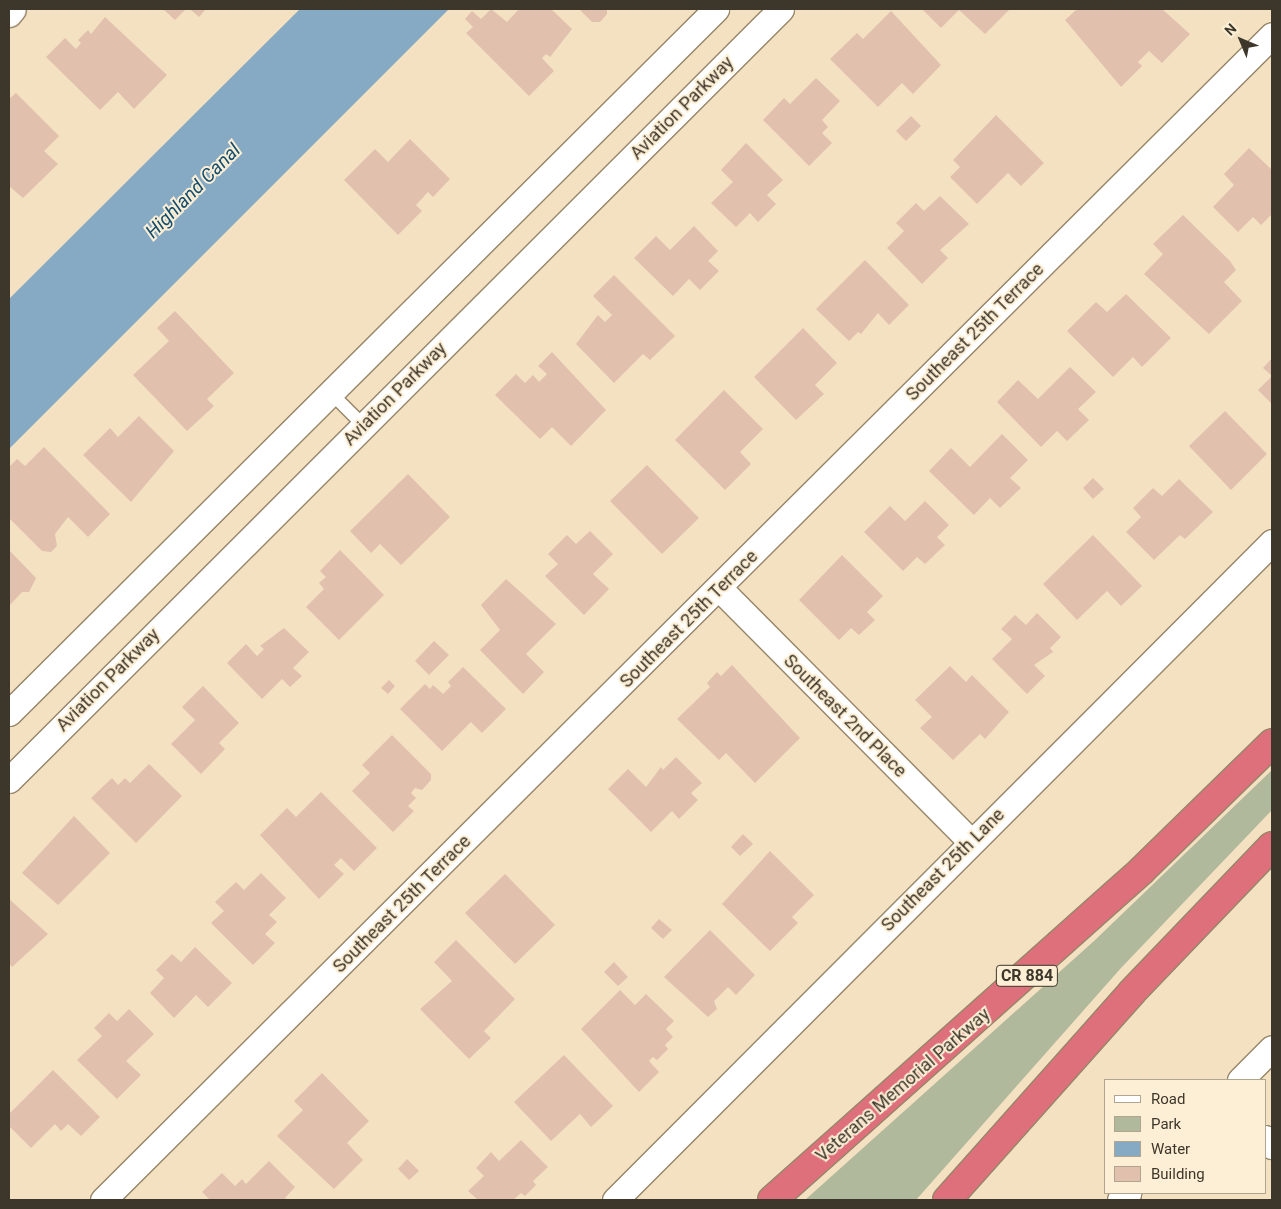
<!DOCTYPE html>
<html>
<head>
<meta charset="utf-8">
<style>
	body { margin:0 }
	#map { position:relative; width:1281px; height:1209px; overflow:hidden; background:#f3e1c2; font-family:Roboto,sans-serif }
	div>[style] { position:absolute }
	.green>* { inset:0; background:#b1b99c }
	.water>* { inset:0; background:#86a9c4 }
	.building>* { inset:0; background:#e1c1ad }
	.roads { filter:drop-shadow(1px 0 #978669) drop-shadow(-1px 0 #978669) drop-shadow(0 1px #978669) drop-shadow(0 -1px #978669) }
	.lane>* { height:12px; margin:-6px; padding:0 6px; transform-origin:6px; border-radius:6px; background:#fff }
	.street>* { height:25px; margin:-12.5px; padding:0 12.5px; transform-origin:12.5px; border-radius:12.5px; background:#fff }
	.highway>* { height:28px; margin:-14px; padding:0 14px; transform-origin:14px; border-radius:14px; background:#de707c }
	span { translate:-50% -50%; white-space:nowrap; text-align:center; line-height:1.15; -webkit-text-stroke:4px #fdefd5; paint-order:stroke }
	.shield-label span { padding:1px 4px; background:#fdefd5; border:1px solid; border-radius:4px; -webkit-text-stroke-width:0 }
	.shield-label { font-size:16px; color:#3d362a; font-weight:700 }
	.street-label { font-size:18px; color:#3d362a }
	.water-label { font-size:19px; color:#114c71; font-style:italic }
	.frame { position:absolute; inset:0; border:10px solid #3d362a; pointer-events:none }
	.legend { position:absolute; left:1104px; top:1079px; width:162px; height:115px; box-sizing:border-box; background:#fdefd5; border:1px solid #b0a591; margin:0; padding:6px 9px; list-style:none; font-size:15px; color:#3d362a }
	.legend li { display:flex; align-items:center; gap:10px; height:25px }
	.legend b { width:25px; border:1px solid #b0a591 }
	.north { position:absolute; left:1216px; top:15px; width:50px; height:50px; -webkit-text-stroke:4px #fdefd5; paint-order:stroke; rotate:315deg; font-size:14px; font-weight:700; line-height:20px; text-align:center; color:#3d362a }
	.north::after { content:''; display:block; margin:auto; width:18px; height:22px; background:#3d362a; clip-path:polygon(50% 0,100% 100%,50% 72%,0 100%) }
</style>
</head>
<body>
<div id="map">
	<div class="green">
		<div style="clip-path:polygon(1272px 770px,1272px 810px,1121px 968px,916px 1200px,805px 1200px,1094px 941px)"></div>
	</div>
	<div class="water">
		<div style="clip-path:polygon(300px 9px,449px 9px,9px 449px,9px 299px)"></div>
	</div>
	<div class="building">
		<div style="clip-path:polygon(163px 9px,186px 9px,175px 20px)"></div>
		<div style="clip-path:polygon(190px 9px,206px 9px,199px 17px)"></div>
		<div style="clip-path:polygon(491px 9px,507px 22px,519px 9px,551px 9px,572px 29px,550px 57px,546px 54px,542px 58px,554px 71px,529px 96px,466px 33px,473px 27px,465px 19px,472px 11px,481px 19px)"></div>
		<div style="clip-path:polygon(579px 9px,607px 9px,607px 14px,600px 22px,592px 22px)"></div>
		<div style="clip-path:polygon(922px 9px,1010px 9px,985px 34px,959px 10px,941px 28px)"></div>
		<div style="clip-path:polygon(1077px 9px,1162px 9px,1190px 34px,1162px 63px,1149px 51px,1138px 62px,1142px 66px,1121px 87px,1065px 20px)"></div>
		<div style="clip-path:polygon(891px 11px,941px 65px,913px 94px,902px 83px,878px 107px,830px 59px,857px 33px,863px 39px)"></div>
		<div style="clip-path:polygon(105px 17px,167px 75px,134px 109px,118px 92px,100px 110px,46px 57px,65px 38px,76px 49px,81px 43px,78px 40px,88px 30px,91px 34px)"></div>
		<div style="clip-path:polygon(816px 78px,840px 101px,822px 120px,828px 127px,822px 133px,832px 143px,809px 166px,763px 120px,784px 98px,790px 104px)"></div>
		<div style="clip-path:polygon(16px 93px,59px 136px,44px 151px,58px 164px,23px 198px,9px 186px,9px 99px)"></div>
		<div style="clip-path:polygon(996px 115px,1044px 163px,1021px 186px,1008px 173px,977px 204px,950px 177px,960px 167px,953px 160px)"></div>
		<div style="clip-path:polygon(911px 116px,921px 126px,906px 141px,896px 131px)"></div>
		<div style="clip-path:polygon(410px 139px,450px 179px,433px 197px,428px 192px,416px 205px,422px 211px,398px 235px,344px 180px,375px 149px,388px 162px)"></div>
		<div style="clip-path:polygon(746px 143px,783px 180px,767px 195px,776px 204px,758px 222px,750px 213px,736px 227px,711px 203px,733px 182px,721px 170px)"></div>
		<div style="clip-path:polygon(1249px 148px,1272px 170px,1272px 214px,1261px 225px,1253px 217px,1238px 232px,1213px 207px,1234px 185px,1224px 174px)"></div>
		<div style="clip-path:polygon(940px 196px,969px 224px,940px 250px,948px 258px,922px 284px,887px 248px,904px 231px,896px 223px,916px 203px,924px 211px)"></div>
		<div style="clip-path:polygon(1183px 215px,1230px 261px,1236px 270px,1224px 282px,1242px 301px,1209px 334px,1144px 274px,1163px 254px,1153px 244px)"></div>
		<div style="clip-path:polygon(694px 226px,718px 251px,708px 261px,719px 271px,700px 290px,689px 279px,673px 296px,634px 258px,656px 236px,670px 250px)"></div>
		<div style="clip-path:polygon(865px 260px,909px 305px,889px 325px,878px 313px,861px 334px,858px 332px,849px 341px,816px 309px)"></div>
		<div style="clip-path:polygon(614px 275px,675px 336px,650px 360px,643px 354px,614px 383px,576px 344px,598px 315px,605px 322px,612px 315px,593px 296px)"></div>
		<div style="clip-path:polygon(1126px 294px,1171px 338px,1142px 367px,1133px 357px,1113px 377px,1067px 331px,1096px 302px,1107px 312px)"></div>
		<div style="clip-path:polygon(175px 311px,234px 373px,207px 399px,214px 406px,187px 431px,133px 375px,169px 341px,157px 328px)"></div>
		<div style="clip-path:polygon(803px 328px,837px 363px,815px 385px,824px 394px,796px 420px,754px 377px)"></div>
		<div style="clip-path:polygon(552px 352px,606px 410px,571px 446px,552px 427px,540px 439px,495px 395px,516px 374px,525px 383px,533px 375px,539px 382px,547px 374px,538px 366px)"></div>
		<div style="clip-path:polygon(1272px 358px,1272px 404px,1258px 390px,1272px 376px,1263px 368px)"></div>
		<div style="clip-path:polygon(1070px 367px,1096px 392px,1078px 409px,1089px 420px,1067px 441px,1057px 431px,1041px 447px,997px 402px,1018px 380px,1038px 399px)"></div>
		<div style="clip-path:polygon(724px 390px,763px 429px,740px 452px,751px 464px,725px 490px,675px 440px)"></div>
		<div style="clip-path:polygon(1225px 411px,1267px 454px,1231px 490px,1189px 446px)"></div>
		<div style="clip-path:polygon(139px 416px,174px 451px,131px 502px,83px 455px,110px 428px,118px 437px)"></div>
		<div style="clip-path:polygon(1002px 434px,1028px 460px,1010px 478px,1021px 488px,1000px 508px,990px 498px,974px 515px,929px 471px,951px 448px,970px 467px)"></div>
		<div style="clip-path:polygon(44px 447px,110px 514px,88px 537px,68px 517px,55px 534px,57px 546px,51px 552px,42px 551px,9px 518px,9px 467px,17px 459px,25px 466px)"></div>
		<div style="clip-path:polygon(647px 465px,699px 518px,662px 554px,610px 501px)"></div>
		<div style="clip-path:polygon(408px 474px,450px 517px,401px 565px,380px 544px,371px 553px,350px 531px)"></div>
		<div style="clip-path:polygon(1093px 478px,1104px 489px,1093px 499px,1083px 488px)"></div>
		<div style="clip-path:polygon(1179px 479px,1213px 512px,1185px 539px,1180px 535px,1154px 560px,1126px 532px,1141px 517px,1133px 508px,1153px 488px,1162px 496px)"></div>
		<div style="clip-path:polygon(925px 501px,949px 525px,937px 537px,945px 545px,925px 564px,917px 557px,903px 571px,864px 532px,890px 506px,905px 521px)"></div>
		<div style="clip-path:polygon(590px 531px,613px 554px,593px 574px,609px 589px,584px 615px,545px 576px,558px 564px,548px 554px,567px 535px,576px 544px)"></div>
		<div style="clip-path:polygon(1093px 535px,1142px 586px,1121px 606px,1107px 591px,1077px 620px,1043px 584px)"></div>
		<div style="clip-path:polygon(9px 550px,36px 578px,29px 592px,22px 592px,9px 606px)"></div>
		<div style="clip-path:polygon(340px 550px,384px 595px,339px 640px,306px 607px,324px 589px,319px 583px,326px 577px,320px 571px)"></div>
		<div style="clip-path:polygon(842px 555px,883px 596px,867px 612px,875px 620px,859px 635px,851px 628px,839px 640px,799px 600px)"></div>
		<div style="clip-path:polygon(506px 579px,556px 624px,526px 654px,544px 672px,523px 694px,480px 650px,500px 630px,481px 605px)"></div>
		<div style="clip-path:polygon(1037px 613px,1061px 637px,1050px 648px,1053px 652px,1034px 665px,1045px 676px,1027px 694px,992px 659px,1012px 639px,1001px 629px,1015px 615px,1026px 625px)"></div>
		<div style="clip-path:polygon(284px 628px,309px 652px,293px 668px,302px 676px,290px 687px,282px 679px,262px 699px,227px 663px,246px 644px,257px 656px,264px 649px,260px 646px)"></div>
		<div style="clip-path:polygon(434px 641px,449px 655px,429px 675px,415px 661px)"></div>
		<div style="clip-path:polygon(732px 665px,800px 738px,755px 783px,726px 753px,719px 760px,677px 719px,710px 687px,707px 683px,717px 672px,721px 676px)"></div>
		<div style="clip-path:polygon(950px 666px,966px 682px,972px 675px,1009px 712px,985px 739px,980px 734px,953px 760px,920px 728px,932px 717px,915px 700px)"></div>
		<div style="clip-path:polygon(463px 667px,506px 709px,482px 733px,471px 722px,442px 751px,400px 709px,425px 684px,430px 689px,433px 685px,443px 694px,451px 686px,448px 682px)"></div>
		<div style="clip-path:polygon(389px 680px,395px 686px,388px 694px,381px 688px)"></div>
		<div style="clip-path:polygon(203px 686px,239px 723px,219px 743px,225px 749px,201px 774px,171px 744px,195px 720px,182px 707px)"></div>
		<div style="clip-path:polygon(392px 735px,431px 774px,431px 780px,422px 790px,415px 788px,411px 793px,416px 798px,408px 806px,414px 811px,393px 832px,352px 791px,370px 773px,362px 765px)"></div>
		<div style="clip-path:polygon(676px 757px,702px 783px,691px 793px,698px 800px,679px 819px,672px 811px,651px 832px,608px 789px,628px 769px,646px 787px,661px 767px,663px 770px)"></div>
		<div style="clip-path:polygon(149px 764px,182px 796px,136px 843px,91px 798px,112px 778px,118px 785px,125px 778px,130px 783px)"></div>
		<div style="clip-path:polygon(321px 792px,377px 848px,354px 871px,341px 858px,334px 865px,344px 874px,319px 899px,260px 835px,287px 808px,296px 817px)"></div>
		<div style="clip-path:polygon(74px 816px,110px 853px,58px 905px,22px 873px)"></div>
		<div style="clip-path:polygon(743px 834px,753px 844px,740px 856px,731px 847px)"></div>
		<div style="clip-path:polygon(770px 851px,814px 895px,792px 917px,798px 923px,770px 951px,722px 904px)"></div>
		<div style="clip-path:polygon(261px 873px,286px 898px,269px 915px,277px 922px,265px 934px,275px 943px,253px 965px,211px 923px,224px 911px,215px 902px,236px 882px,244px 890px)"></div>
		<div style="clip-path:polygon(505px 874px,555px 925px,515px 964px,465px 913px)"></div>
		<div style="clip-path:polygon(9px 899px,48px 934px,12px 967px,9px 963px)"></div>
		<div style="clip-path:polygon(659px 919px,672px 930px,663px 939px,651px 928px)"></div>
		<div style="clip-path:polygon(710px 930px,755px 975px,736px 995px,728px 987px,714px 1001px,717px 1009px,708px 1017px,664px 977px)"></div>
		<div style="clip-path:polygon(456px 940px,515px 999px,484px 1031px,491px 1038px,469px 1059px,420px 1009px,452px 981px,434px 962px)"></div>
		<div style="clip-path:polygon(195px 947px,232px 983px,208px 1007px,196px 995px,174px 1018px,150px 993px,164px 978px,156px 970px,172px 954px,181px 962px)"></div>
		<div style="clip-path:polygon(614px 962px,628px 977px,618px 986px,604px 972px)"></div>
		<div style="clip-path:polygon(620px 990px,635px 1005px,646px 994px,674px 1021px,666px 1029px,673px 1037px,665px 1045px,668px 1049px,657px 1060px,653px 1057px,649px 1061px,659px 1072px,639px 1092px,581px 1029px)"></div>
		<div style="clip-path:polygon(129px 1009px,154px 1034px,126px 1061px,141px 1075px,117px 1099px,77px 1060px,102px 1036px,94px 1028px,109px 1013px,117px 1021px)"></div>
		<div style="clip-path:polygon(564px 1055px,613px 1106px,591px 1127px,580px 1114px,551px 1141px,514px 1102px)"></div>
		<div style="clip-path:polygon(53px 1070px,100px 1117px,81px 1136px,68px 1124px,61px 1131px,55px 1124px,31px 1148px,9px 1126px,9px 1114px)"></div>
		<div style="clip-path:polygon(322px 1073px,369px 1121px,347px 1143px,363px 1160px,334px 1189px,277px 1136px,303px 1110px,294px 1101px)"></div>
		<div style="clip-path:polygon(521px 1140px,548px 1167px,533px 1181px,536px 1185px,525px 1196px,521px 1193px,513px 1200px,478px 1200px,468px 1191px,484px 1176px,476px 1168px,491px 1152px,499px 1161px)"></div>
		<div style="clip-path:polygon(407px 1159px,419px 1171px,409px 1180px,398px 1169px)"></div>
		<div style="clip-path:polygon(269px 1161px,295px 1187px,285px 1198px,288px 1200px,210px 1200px,202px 1192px,222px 1173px,235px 1186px,242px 1179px,246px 1184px)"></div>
	</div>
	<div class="roads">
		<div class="lane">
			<div style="left:330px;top:392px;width:47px;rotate:45deg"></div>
		</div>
		<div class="street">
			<div style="left:9px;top:14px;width:6px;rotate:-51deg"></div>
			<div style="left:720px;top:589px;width:356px;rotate:45.2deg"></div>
			<div style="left:9px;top:713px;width:998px;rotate:-44.88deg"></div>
			<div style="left:9px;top:780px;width:1091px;rotate:-44.96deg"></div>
			<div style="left:1240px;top:1080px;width:45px;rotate:-45deg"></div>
			<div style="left:1265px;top:1138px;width:11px;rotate:49deg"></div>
			<div style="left:103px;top:1200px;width:1650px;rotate:-44.9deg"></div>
			<div style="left:615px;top:1200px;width:930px;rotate:-45.04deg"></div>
			<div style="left:1120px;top:1200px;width:11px;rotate:-41deg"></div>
		</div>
		<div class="highway">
			<div style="left:772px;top:1200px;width:494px;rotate:-41.7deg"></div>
			<div style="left:1141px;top:871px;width:183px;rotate:-44.3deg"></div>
			<div style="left:947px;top:1200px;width:278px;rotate:-48.3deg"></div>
			<div style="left:1132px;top:992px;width:202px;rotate:-46.2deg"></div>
		</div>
	</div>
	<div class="shield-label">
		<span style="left:1027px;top:976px">CR 884</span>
	</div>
	<div class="street-label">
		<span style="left:682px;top:108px;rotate:-45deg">Aviation Parkway</span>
		<span style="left:975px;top:332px;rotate:-45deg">Southeast 25th Terrace</span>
		<span style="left:395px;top:394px;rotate:-45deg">Aviation Parkway</span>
		<span style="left:689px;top:619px;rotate:-45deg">Southeast 25th Terrace</span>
		<span style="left:108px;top:680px;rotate:-45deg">Aviation Parkway</span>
		<span style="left:845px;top:716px;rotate:45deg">Southeast 2nd Place</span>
		<span style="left:943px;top:870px;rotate:-45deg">Southeast 25th Lane</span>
		<span style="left:402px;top:904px;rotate:-45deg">Southeast 25th Terrace</span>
		<span style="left:903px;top:1085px;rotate:-41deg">Veterans Memorial Parkway</span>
	</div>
	<div class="water-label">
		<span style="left:193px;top:191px;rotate:-45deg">Highland Canal</span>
	</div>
	<div class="frame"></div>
	<ul class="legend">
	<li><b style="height:6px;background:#fff"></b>Road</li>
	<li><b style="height:14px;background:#b1b99c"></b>Park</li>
	<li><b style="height:14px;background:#86a9c4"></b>Water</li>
	<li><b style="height:14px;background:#e1c1ad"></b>Building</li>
	</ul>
	<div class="north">N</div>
</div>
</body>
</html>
